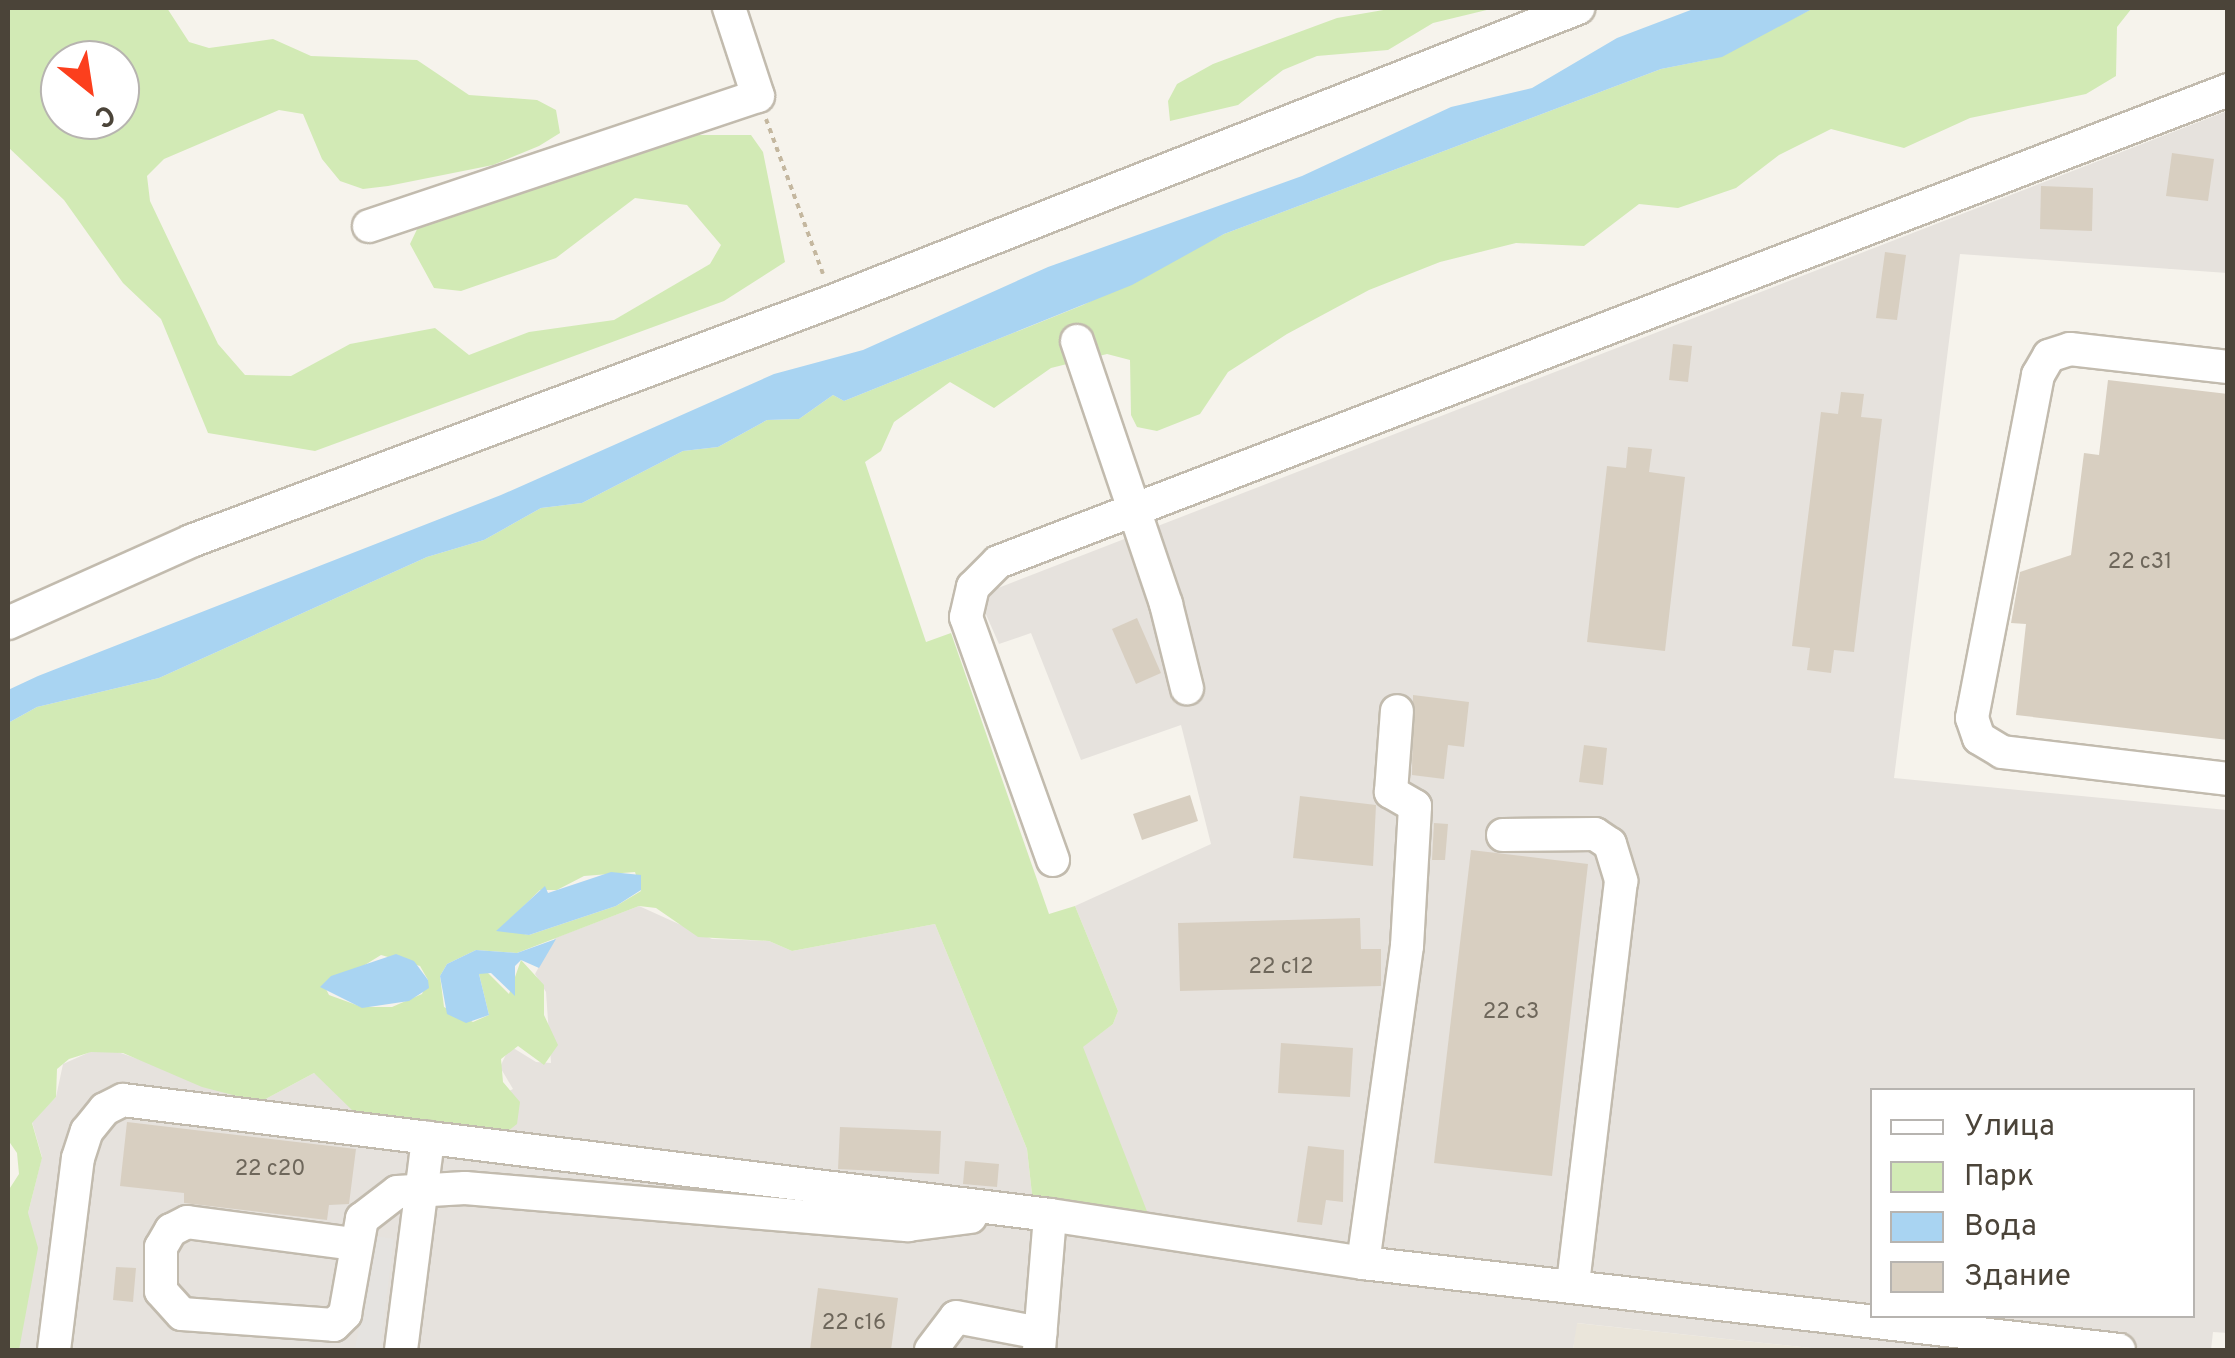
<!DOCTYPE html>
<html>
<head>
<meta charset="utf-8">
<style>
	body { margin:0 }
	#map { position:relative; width:2235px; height:1358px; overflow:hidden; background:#f6f3ec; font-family:Overpass,sans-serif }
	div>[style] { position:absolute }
	.residential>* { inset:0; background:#eae5da }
	.industrial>* { inset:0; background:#e6e2dd }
	.green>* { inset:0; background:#d2eab5 }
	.parking>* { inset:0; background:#e5e3e0 }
	.water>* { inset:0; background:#a9d4f2 }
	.building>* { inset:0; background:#d8cfc1 }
	.path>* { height:4px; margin-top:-2px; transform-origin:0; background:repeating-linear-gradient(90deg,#c4b79f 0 5px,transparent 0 10px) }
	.roads { filter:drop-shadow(2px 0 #c2bbae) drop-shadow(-2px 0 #c2bbae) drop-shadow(0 2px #c2bbae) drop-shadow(0 -2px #c2bbae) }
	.minor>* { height:32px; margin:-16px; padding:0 16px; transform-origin:16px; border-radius:16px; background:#fff }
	span { translate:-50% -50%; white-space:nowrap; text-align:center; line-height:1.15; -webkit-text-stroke:8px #fff; paint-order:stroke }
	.number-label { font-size:22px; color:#6e675b }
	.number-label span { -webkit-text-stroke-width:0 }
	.frame { position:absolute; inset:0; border:10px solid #4b4439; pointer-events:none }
	.legend { position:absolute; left:1870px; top:1088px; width:325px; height:230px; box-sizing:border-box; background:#fff; border:2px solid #b7b4b0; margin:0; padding:12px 18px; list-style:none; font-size:30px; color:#4b4439 }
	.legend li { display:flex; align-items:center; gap:20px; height:50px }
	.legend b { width:50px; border:2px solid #b7b4b0 }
	.north { position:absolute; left:40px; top:40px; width:100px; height:100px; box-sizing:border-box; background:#fff; border:2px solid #b7b4b0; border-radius:50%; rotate:150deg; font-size:28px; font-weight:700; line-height:40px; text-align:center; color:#4b4439 }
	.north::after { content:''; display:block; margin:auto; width:35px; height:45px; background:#fc3f1d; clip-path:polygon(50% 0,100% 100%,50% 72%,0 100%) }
</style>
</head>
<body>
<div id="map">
	<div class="residential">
		<div style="clip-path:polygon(1576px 1323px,1830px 1350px,1573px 1350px)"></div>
	</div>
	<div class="industrial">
		<div style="clip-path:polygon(evenodd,2227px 111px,2227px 273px,1960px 254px,1894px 778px,2227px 810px,2228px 1333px,2213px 1332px,2211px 1350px,1830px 1350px,1577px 1323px,1573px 1350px,19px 1350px,28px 1213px,42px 1157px,32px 1122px,56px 1097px,63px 1064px,90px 1052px,115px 1051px,260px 1102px,314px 1073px,372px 1115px,445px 1123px,513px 1089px,500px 1067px,510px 1046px,536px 1062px,551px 1063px,546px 992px,535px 974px,555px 938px,639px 906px,712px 939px,769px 941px,792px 951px,935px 924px,1027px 1149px,1033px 1203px,1149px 1218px,1082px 1047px,1113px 1024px,1118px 1011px,1075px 906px,1211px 844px,1181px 725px,1081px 760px,1031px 633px,999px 644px,984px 610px,993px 590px,2227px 111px,1872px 1090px,2192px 1090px,2192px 1316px,1872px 1316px,1872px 1090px)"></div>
	</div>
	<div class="green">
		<div style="clip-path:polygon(evenodd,8px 8px,167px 8px,189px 42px,209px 48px,273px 39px,311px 56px,417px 60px,469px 95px,537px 100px,556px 110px,560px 133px,539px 146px,493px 165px,388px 186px,363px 189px,340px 181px,322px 159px,303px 114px,279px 110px,164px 159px,147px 176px,150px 201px,218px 344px,245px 375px,291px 376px,350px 344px,435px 328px,469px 355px,529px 332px,614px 320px,710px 264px,721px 245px,687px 205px,635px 198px,556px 258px,461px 291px,434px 288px,410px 244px,420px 223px,682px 135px,751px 135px,763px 152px,785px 262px,724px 301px,315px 451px,208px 433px,161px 319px,123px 283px,64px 200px,8px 147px,8px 8px,60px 60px,120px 60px,120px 120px,60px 120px,60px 60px)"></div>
		<div style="clip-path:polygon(1395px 8px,1495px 8px,1433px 23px,1388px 50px,1317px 56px,1283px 70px,1238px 105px,1170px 121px,1168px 101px,1177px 84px,1213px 64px,1337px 18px)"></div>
		<div style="clip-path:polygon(evenodd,1814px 8px,2132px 8px,2117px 27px,2116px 76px,2086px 94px,1970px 118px,1904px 148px,1831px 129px,1779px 155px,1736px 188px,1678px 208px,1639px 204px,1584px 246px,1516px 243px,1440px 262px,1369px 290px,1287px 334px,1228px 372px,1200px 414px,1157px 431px,1137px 427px,1131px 415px,1130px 360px,1107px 354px,1051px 368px,994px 408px,950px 382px,894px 422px,881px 451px,865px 462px,926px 642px,951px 633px,1049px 914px,1075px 906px,1118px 1011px,1113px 1024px,1083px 1047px,1150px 1219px,1033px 1203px,1027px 1149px,935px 924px,792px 951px,769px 941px,698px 937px,656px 908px,639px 906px,517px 953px,476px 950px,447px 964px,440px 976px,444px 1007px,473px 1022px,489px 1015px,479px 974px,485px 970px,509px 994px,521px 960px,544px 985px,544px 1015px,558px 1045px,544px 1065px,518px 1046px,501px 1059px,503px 1082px,520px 1102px,517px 1124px,504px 1134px,354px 1112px,314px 1073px,260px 1102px,202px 1087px,123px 1053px,91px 1052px,69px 1059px,57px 1069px,56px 1097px,32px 1123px,42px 1158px,28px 1213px,38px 1248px,19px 1350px,8px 1350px,8px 1191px,19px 1174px,17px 1153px,8px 1140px,8px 723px,37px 707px,159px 678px,427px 557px,484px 540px,541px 508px,582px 503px,683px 451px,718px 447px,767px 420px,799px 419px,833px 395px,844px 401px,1083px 305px,1224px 234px,1661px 69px,1711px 59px,1814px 8px,635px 872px,641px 891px,616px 906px,529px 935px,500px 929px,540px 890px,557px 890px,584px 876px,635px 872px,1814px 8px,381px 955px,420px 966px,428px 980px,422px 994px,392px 1007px,362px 1007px,329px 995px,326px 989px,381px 955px)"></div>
	</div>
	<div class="parking">
		<div style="clip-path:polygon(376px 1236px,394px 1239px,380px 1350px,367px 1350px,355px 1348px)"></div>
	</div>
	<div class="water">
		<div style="clip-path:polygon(1696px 8px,1814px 8px,1722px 57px,1661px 69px,1224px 234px,1132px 285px,844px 401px,833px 395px,799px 419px,767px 420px,718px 447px,683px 451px,582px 503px,541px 508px,484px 540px,427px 557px,159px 678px,37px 707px,8px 723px,8px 690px,38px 676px,501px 495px,774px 374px,863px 350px,1048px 267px,1302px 176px,1451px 107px,1532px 88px,1617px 38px)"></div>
		<div style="clip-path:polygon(611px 872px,641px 875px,641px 890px,616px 906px,529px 935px,496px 931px,545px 886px,548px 893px)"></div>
		<div style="clip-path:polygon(556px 939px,539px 968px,521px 960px,515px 966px,515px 996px,491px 973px,479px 974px,489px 1015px,466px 1023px,447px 1014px,440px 976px,447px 964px,476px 950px,517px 953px)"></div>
		<div style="clip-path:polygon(396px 954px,414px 961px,428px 980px,429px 988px,409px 1001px,362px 1008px,320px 987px,331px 976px)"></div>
	</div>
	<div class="building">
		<div style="clip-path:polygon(2172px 153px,2214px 159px,2208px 201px,2166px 196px)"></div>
		<div style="clip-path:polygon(2041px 186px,2093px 188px,2092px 231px,2040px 229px)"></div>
		<div style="clip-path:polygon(1885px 252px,1906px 255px,1897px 320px,1876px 318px)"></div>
		<div style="clip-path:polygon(1673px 344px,1692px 346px,1688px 382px,1669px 380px)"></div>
		<div style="clip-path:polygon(2108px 380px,2228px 394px,2228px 740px,2016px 715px,2026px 624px,2011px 623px,2020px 572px,2071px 555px,2084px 453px,2099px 455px)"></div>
		<div style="clip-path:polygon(1841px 392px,1864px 394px,1861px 417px,1882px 419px,1854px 652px,1834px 650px,1831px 673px,1807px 670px,1810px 648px,1792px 646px,1821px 412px,1838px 414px)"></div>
		<div style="clip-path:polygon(1628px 447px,1652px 449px,1649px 472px,1685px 477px,1665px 651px,1587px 642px,1607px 466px,1626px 468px)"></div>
		<div style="clip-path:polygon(1137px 618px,1161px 673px,1136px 684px,1112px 629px)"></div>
		<div style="clip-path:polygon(1413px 695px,1469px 702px,1464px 747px,1448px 745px,1444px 779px,1412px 775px)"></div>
		<div style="clip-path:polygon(1584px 745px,1607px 748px,1603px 785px,1579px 782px)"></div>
		<div style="clip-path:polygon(1190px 795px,1198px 821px,1142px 840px,1133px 814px)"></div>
		<div style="clip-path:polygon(1300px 796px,1376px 805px,1373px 866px,1293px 858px)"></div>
		<div style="clip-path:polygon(1434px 823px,1448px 824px,1445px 860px,1432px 860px)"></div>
		<div style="clip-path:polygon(1471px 850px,1588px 864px,1552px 1176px,1434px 1163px)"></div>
		<div style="clip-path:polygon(1360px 918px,1361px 949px,1381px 949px,1381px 986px,1180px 991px,1178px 923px)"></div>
		<div style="clip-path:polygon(1281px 1043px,1353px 1048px,1350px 1097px,1278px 1093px)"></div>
		<div style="clip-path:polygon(127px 1122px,356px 1149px,349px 1204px,329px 1205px,327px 1220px,184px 1203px,184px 1193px,120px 1186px)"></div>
		<div style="clip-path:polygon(840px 1127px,941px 1131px,939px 1174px,838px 1169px)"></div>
		<div style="clip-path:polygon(1308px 1146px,1344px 1150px,1343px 1202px,1326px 1200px,1322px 1225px,1297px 1222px)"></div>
		<div style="clip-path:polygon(965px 1161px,999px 1164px,997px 1187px,963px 1184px)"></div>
		<div style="clip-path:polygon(116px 1267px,136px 1268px,133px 1302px,113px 1300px)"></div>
		<div style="clip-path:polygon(818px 1288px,898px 1298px,891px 1350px,810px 1350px)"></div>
	</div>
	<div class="path">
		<div style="left:766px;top:119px;width:165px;rotate:69.8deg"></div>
	</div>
	<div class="roads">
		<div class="minor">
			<div style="left:369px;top:226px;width:410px;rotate:-18.5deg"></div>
			<div style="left:758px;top:96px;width:93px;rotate:-108.2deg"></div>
			<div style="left:1077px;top:341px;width:278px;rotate:71.3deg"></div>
			<div style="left:1166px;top:604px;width:87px;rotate:76deg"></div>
			<div style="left:2228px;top:367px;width:159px;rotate:-173.5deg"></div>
			<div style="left:2070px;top:349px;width:22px;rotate:162deg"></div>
			<div style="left:2049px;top:356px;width:22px;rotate:120deg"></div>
			<div style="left:2038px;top:375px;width:349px;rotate:100.9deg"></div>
			<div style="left:1972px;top:718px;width:21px;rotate:71deg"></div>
			<div style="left:1979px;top:738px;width:27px;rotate:31deg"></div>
			<div style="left:2002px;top:752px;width:228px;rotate:6.8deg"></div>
			<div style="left:8px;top:623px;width:201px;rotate:-24.1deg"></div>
			<div style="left:191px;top:541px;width:685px;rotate:-20.5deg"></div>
			<div style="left:833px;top:301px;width:801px;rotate:-21.47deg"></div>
			<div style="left:1503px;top:835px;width:92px;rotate:-0.6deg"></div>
			<div style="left:1595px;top:834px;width:18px;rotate:34deg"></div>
			<div style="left:1610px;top:844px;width:39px;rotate:73deg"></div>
			<div style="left:1621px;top:881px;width:406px;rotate:96.8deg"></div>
			<div style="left:1053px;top:860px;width:258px;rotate:-109.7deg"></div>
			<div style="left:966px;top:617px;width:31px;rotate:-77deg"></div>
			<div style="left:973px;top:587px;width:35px;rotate:-45deg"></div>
			<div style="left:998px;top:562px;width:1317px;rotate:-20.99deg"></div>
			<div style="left:354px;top:1244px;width:168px;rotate:-172.5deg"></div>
			<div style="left:187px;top:1222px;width:18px;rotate:153deg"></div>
			<div style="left:171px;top:1230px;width:20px;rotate:120deg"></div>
			<div style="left:161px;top:1247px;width:44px;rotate:90deg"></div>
			<div style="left:161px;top:1291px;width:31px;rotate:48deg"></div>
			<div style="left:182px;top:1314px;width:152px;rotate:4.1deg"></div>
			<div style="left:334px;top:1325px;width:16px;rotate:-45deg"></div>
			<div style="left:345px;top:1314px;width:97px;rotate:-79.9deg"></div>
			<div style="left:362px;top:1219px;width:44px;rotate:-37.6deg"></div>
			<div style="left:397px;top:1192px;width:68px;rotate:-3.4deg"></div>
			<div style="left:465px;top:1188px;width:445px;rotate:4.8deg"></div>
			<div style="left:908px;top:1225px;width:63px;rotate:-7.4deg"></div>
			<div style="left:1363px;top:1263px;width:320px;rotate:-82.1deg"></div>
			<div style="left:1407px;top:946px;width:140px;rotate:-86.7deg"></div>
			<div style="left:1415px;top:806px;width:28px;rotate:-150deg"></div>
			<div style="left:1391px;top:792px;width:81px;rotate:-85.8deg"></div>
			<div style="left:54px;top:1350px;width:193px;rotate:-82.9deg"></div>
			<div style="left:78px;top:1158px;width:28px;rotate:-72deg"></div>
			<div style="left:87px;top:1131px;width:28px;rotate:-51deg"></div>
			<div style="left:105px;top:1109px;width:20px;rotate:-27deg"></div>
			<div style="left:123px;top:1100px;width:934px;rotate:7.07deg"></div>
			<div style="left:1050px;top:1215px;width:317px;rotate:8.7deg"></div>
			<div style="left:1363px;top:1263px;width:761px;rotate:6.56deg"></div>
			<div style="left:401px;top:1350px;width:214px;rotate:-82.7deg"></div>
			<div style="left:931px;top:1350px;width:41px;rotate:-52.9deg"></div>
			<div style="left:956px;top:1317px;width:86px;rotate:10.8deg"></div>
			<div style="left:1039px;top:1350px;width:135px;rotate:-85.3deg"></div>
		</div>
	</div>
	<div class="number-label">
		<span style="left:2140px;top:563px">22 с31</span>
		<span style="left:1281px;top:968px">22 с12</span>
		<span style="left:1511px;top:1013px">22 с3</span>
		<span style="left:270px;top:1170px">22 с20</span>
		<span style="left:854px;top:1324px">22 с16</span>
	</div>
	<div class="frame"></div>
	<ul class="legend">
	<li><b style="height:12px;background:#fff"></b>Улица</li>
	<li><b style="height:28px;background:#d2eab5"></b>Парк</li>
	<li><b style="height:28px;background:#a9d4f2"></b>Вода</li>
	<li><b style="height:28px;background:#d8cfc1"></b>Здание</li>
	</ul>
	<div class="north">С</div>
</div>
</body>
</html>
